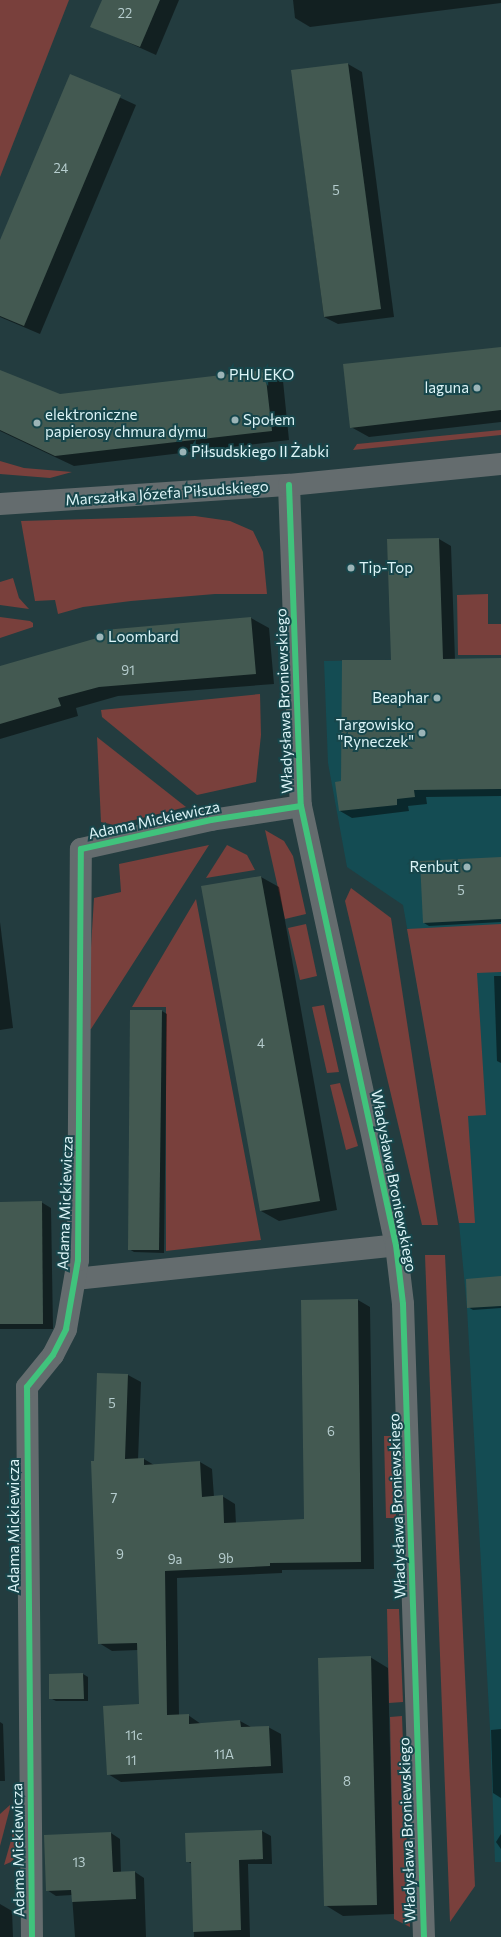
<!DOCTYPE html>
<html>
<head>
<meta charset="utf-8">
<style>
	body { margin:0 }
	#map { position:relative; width:501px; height:1937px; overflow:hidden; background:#233c3f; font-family:Commissioner,sans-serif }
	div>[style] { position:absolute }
	.built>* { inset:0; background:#144c53 }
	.green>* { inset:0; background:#79403c }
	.shadow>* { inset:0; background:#0007 }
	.building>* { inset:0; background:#435951 }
	.minor>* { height:22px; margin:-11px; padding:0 11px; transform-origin:11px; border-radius:11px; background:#646c6e }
	.tertiary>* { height:22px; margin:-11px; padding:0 11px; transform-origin:11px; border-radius:11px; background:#646c6e }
	.cycleway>* { height:6px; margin:-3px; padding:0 3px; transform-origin:3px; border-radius:3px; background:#40c37c }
	.dots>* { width:11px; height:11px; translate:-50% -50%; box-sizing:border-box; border:2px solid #17464b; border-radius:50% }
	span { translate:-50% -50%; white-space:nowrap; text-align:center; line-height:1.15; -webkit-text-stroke:4px #17464b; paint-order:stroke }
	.number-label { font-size:13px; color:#b6cdce }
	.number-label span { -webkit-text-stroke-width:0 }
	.poi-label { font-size:15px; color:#dcf4f7 }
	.left { translate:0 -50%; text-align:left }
	.right { translate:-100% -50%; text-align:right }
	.street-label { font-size:15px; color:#dcf4f7 }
</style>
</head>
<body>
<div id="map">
	<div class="built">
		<div style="clip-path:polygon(501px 658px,501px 1862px,495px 1862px,490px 1729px,467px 1308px,459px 1223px,403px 905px,347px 867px,328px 763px,324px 661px)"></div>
	</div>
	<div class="green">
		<div style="clip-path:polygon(0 0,69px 0,0 177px)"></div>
		<div style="clip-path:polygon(501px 430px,501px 435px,353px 450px,357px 444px)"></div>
		<div style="clip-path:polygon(0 461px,24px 468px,72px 472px,50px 478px,0 474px)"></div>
		<div style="clip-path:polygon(195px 516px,230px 521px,253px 531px,263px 552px,267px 594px,215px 594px,131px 601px,83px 607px,58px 614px,55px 600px,35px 601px,21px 521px)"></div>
		<div style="clip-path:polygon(13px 578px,19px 598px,29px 609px,0 605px,0 582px)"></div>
		<div style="clip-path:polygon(488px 594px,488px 624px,501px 624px,501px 655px,458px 655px,457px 595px)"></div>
		<div style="clip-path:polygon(0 617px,30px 621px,33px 623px,33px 627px,0 638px)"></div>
		<div style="clip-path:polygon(260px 694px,261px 735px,256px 782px,197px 795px,102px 717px,101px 710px)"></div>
		<div style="clip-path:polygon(97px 737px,186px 807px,114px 825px,101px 822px)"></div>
		<div style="clip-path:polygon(265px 830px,284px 841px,293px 856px,306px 914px,285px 919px)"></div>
		<div style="clip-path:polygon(209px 845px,91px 1029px,86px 1030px,94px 898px,121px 892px,119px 864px)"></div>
		<div style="clip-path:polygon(227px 845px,247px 855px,255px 870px,206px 878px)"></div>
		<div style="clip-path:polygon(351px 888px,391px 918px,438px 1225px,422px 1225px,345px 901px)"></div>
		<div style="clip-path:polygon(196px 899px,261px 1240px,166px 1251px,166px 1007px,132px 1007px)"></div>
		<div style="clip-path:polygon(306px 924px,317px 976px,300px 980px,288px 928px)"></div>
		<div style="clip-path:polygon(501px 924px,501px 972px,477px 973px,486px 1115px,468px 1116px,475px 1223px,459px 1223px,407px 929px)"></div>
		<div style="clip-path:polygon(324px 1005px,339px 1072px,327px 1073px,312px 1007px)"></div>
		<div style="clip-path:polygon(340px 1083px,358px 1146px,346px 1150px,330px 1085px)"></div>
		<div style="clip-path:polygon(425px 1255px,445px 1255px,475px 1886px,450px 1922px)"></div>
		<div style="clip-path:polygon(384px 1436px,394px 1436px,396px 1518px,386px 1518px)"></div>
		<div style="clip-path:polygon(387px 1609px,399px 1609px,403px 1702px,389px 1703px)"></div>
		<div style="clip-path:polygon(402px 1716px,410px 1927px,394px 1919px,390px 1717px)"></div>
		<div style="clip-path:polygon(10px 1805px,10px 1808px,0 1846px,0 1814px)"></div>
		<div style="clip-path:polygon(24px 1808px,25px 1840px,20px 1852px,11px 1862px,4px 1865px,16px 1823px)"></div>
	</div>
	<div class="shadow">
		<div style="clip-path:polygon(103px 0,179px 0,156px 55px,92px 26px)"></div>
		<div style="clip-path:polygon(293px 0,501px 0,501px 3px,310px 27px,295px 18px)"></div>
		<div style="clip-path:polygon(348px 64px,362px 72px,394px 317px,338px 324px,324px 317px,292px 71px)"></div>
		<div style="clip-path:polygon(71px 75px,136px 105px,40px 334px,0 317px,0 243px)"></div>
		<div style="clip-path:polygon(501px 348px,501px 422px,369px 437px,351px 427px)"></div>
		<div style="clip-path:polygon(0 371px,60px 395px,265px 371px,283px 381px,289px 440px,74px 466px,0 431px)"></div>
		<div style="clip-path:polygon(439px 539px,451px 546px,455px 660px,501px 659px,501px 796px,426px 797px,427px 804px,408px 806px,409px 811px,352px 818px,340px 811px,342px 782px,392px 661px,388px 540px)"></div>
		<div style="clip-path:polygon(251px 618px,269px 628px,274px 684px,118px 696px,76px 708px,78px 716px,0 739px,0 668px)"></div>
		<div style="clip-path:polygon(501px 858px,501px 922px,429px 926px,424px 923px)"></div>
		<div style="clip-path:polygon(261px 877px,279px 887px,337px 1210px,279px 1221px,261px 1211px)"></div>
		<div style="clip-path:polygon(0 922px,13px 1028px,0 1030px)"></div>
		<div style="clip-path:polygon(494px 976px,501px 976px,501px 1063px,497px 1061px)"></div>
		<div style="clip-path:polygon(162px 1011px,167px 1014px,164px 1253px,134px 1252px,129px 1249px)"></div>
		<div style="clip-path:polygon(41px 1202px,51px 1208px,53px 1329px,0 1329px,0 1203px)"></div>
		<div style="clip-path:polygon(501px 1278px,501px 1308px,473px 1310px,468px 1307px)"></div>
		<div style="clip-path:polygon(358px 1300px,370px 1307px,374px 1569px,282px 1570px,282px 1573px,177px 1578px,179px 1716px,188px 1715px,201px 1724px,240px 1721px,251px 1727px,268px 1727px,281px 1734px,283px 1773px,121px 1782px,108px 1774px,140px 1705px,138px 1650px,112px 1651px,99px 1643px,95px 1461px,98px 1374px,128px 1375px,141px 1382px,138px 1460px,144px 1459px,154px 1465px,200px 1462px,212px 1469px,214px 1497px,222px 1496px,235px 1504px,236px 1524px,305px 1520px)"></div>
		<div style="clip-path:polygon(370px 1657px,388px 1668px,394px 1914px,343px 1916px,325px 1905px)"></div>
		<div style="clip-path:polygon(83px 1674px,88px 1677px,88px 1701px,56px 1701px,50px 1698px)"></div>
		<div style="clip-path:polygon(0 1722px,3px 1724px,5px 1781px,0 1781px)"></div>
		<div style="clip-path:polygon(501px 1729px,501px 1798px,493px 1793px,491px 1730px)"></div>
		<div style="clip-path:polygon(262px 1831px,271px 1836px,272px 1864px,248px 1864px,250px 1937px,194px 1937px,192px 1864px,187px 1861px)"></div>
		<div style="clip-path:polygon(111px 1833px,120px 1839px,121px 1873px,135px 1872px,144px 1878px,146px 1937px,75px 1937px,72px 1895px,56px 1896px,47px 1890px)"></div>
		<div style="clip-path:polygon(501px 1834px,501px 1849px,496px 1842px)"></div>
		<div style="clip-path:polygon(0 1904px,12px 1911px,13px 1937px,0 1937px)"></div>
	</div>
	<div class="building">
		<div style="clip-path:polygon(102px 0,160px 0,140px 47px,90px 27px)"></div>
		<div style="clip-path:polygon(348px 63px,381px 309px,324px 317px,291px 70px)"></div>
		<div style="clip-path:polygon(70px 74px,121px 95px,24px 326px,0 316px,0 240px)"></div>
		<div style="clip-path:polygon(501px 347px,501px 410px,350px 428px,343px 364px)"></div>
		<div style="clip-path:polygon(0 370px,60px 394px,265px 370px,272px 431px,55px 456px,0 430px)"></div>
		<div style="clip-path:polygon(439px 538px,443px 659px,501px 658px,501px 789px,414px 790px,415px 797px,397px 799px,397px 805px,339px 811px,335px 782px,341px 781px,342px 660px,391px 660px,387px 539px)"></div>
		<div style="clip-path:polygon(251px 617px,256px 674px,99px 687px,58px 698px,61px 706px,0 724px,0 666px,104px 636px,104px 630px)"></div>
		<div style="clip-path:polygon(501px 857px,501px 919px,423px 923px,420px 861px)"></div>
		<div style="clip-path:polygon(261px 876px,320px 1201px,260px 1211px,201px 886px)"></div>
		<div style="clip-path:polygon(130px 1010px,162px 1010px,159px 1250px,128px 1250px)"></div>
		<div style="clip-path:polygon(42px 1201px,43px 1324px,0 1324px,0 1202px)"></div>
		<div style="clip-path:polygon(501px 1276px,501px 1306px,467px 1308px,466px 1279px)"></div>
		<div style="clip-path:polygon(358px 1299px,361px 1562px,270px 1563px,270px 1566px,165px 1571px,167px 1715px,189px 1714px,189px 1724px,240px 1720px,241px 1727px,269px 1726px,271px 1766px,107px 1775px,103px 1706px,139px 1704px,137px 1643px,98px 1644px,91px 1461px,94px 1461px,97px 1373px,128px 1374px,125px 1459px,144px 1458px,144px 1465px,200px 1461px,202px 1497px,223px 1495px,224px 1523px,304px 1519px,301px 1300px)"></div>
		<div style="clip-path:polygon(371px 1656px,377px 1905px,324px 1906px,318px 1658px)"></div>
		<div style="clip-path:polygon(83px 1673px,84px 1699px,49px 1699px,49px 1674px)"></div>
		<div style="clip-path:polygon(262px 1830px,263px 1859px,239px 1860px,241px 1930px,193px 1932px,191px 1862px,186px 1862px,185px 1833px)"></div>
		<div style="clip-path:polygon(111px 1832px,113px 1872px,135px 1871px,136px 1899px,72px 1902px,71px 1890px,46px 1891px,44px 1835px)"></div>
	</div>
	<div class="minor">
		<div style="left:75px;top:1279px;width:323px;rotate:-6deg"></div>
		<div style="left:32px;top:1937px;width:550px;rotate:-90.52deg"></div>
		<div style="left:27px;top:1387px;width:41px;rotate:-50.9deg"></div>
		<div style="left:53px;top:1355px;width:29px;rotate:-63deg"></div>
		<div style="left:66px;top:1329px;width:70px;rotate:-80.1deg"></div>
		<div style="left:78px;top:1260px;width:411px;rotate:-89.6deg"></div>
		<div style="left:81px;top:849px;width:133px;rotate:-12.6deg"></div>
		<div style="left:211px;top:820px;width:91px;rotate:-8.8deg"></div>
	</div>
	<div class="tertiary">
		<div style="left:289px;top:485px;width:321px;rotate:87.9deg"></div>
		<div style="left:301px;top:806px;width:449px;rotate:77.8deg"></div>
		<div style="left:396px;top:1245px;width:59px;rotate:83.2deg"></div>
		<div style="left:403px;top:1304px;width:633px;rotate:88.1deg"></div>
		<div style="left:0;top:504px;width:290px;rotate:-3.8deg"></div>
		<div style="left:289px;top:485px;width:213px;rotate:-5.7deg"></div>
	</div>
	<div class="cycleway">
		<div style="left:289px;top:485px;width:321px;rotate:87.9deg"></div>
		<div style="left:301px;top:806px;width:449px;rotate:77.8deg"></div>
		<div style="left:396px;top:1245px;width:59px;rotate:83.2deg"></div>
		<div style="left:403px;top:1304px;width:633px;rotate:88.1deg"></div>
		<div style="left:32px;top:1937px;width:550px;rotate:-90.52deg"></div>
		<div style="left:27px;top:1387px;width:41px;rotate:-50.9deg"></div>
		<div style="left:53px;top:1355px;width:29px;rotate:-63deg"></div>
		<div style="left:66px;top:1329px;width:70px;rotate:-80.1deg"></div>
		<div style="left:78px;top:1260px;width:411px;rotate:-89.6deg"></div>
		<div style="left:81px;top:849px;width:133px;rotate:-12.6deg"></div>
		<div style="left:211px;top:820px;width:91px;rotate:-8.8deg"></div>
	</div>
	<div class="dots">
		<div style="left:221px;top:375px;background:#9bb4b7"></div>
		<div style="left:477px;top:388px;background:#9bb4b7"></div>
		<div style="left:235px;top:420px;background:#9bb4b7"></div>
		<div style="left:37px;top:423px;background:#9bb4b7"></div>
		<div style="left:183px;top:452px;background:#9bb4b7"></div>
		<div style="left:351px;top:568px;background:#9bb4b7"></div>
		<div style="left:100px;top:637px;background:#9bb4b7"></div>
		<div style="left:437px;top:698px;background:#9bb4b7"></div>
		<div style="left:422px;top:733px;background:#9bb4b7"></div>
		<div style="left:467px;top:867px;background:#9bb4b7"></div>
	</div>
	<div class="number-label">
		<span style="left:125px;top:13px">22</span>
		<span style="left:61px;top:168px">24</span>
		<span style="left:336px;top:190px">5</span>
		<span style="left:128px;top:670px">91</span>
		<span style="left:461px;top:890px">5</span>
		<span style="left:261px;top:1043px">4</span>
		<span style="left:112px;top:1403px">5</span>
		<span style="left:331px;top:1431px">6</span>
		<span style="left:114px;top:1498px">7</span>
		<span style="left:120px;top:1554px">9</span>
		<span style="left:226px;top:1558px">9b</span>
		<span style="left:175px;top:1559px">9a</span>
		<span style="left:134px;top:1735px">11c</span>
		<span style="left:224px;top:1754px">11A</span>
		<span style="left:131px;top:1760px">11</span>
		<span style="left:347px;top:1781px">8</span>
		<span style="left:79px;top:1862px">13</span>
	</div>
	<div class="poi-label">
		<span class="left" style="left:229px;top:375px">PHU EKO</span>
		<span class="right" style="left:469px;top:388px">laguna</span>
		<span class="left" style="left:45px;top:423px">elektroniczne<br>papierosy chmura dymu</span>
		<span class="left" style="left:243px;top:420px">Społem</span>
		<span class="left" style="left:191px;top:452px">Piłsudskiego II Żabki</span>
		<span class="left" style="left:359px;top:568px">Tip-Top</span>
		<span class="left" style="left:108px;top:637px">Loombard</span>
		<span class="right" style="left:429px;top:698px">Beaphar</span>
		<span class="right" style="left:414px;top:733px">Targowisko<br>"Ryneczek"</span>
		<span class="right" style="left:459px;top:867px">Renbut</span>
	</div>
	<div class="street-label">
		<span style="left:167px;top:493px;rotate:-4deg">Marszałka Józefa Piłsudskiego</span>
		<span style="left:284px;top:701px;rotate:-92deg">Władysława Broniewskiego</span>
		<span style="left:154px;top:820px;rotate:-12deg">Adama Mickiewicza</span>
		<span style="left:394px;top:1181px;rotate:79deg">Władysława Broniewskiego</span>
		<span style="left:65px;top:1203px;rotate:-88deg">Adama Mickiewicza</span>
		<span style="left:397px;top:1506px;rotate:-92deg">Władysława Broniewskiego</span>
		<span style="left:14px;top:1526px;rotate:-90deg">Adama Mickiewicza</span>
		<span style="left:407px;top:1830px;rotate:-92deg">Władysława Broniewskiego</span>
		<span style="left:18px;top:1850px;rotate:-91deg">Adama Mickiewicza</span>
	</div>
</div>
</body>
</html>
